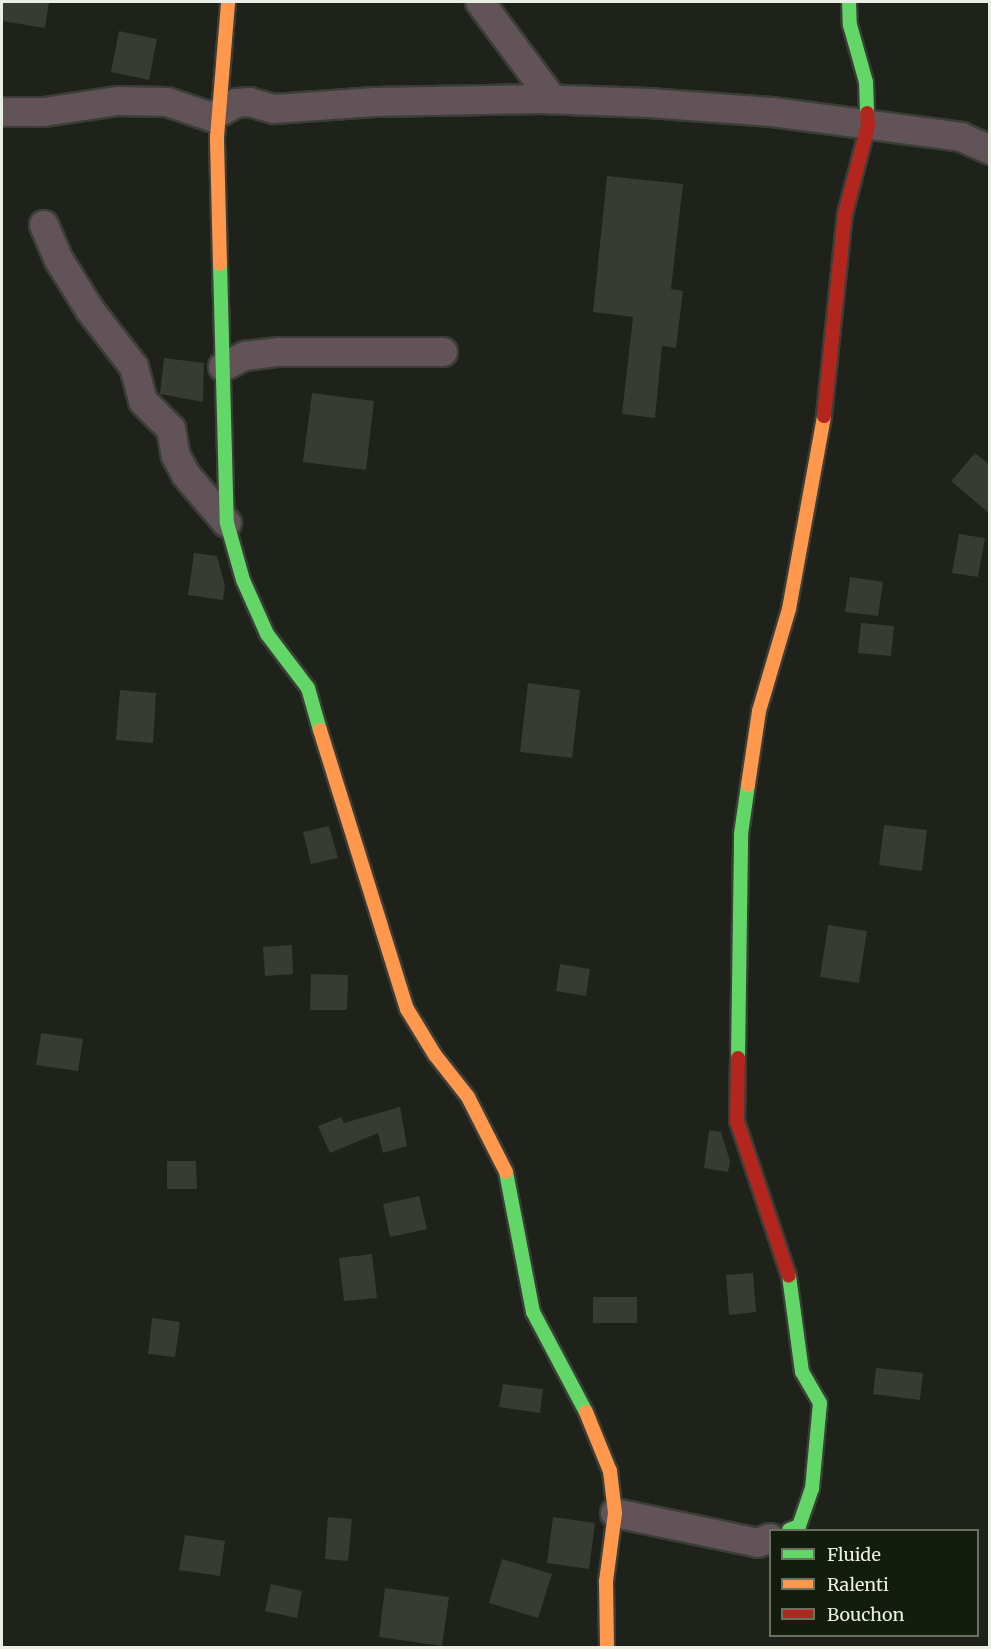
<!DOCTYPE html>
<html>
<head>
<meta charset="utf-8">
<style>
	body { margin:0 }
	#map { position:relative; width:991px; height:1649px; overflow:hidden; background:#1e221a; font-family:Merriweather,serif }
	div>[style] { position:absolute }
	.building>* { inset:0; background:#373b33 }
	.roads { filter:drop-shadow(2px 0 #3a3e37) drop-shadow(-2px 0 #3a3e37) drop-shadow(0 2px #3a3e37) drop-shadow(0 -2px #3a3e37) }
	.street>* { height:28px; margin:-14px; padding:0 14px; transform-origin:14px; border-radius:14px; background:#615357 }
	.fast>* { height:14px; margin:-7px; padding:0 7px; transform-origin:7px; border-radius:7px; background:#63d668 }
	.slow>* { height:14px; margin:-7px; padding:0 7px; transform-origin:7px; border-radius:7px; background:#ff974d }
	.jam>* { height:14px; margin:-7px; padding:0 7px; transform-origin:7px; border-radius:7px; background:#b3261e }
	span { translate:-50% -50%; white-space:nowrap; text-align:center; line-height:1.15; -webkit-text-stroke:5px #141d0d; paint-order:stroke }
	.frame { position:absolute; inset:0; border:3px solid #e9efe4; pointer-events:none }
	.legend { position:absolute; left:769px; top:1529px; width:210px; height:108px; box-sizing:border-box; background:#141d0d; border:2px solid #697163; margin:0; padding:8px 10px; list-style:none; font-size:18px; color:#e9efe4 }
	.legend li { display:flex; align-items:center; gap:12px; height:30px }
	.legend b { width:30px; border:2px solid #697163 }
</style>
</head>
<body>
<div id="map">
	<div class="building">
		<div style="clip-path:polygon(2px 2px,49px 2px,45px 28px,2px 21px)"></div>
		<div style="clip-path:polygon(119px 31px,157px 39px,149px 80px,111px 72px)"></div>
		<div style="clip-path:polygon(607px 176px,683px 184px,671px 289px,683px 291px,676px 348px,662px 346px,655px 418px,622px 414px,633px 317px,593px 312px)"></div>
		<div style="clip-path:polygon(164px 358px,204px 363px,203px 402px,160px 394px)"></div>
		<div style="clip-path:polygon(312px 393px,374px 401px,366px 470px,303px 462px)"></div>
		<div style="clip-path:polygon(975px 453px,990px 465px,990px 514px,951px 481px)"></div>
		<div style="clip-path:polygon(959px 534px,985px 538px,978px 577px,952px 573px)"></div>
		<div style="clip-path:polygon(194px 553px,217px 556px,225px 586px,223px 600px,188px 595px)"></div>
		<div style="clip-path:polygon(850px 577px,883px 582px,878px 616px,845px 612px)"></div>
		<div style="clip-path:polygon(861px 623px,894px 626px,891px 656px,858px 653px)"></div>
		<div style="clip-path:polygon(528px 683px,580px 690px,572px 758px,520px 752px)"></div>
		<div style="clip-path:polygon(120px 690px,156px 693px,153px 743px,116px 740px)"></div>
		<div style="clip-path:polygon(884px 825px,927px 830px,922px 871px,879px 865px)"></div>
		<div style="clip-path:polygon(329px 826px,338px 858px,311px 864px,303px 832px)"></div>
		<div style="clip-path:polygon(828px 925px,867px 931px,859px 983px,820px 977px)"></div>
		<div style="clip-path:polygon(292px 945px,293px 974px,265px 976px,263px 947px)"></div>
		<div style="clip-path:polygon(560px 964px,590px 969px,586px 996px,556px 991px)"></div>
		<div style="clip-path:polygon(311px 974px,348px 975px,347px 1010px,310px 1010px)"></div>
		<div style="clip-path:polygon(41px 1033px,83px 1039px,78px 1071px,36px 1065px)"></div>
		<div style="clip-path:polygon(400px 1107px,407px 1146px,383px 1153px,378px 1133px,330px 1153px,318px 1126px,341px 1117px,344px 1123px)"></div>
		<div style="clip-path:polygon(709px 1130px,721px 1132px,730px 1161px,728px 1172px,704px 1168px)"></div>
		<div style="clip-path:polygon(167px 1161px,196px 1161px,197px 1189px,167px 1189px)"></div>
		<div style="clip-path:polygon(419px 1196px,427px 1229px,390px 1237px,383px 1204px)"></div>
		<div style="clip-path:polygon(372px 1254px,377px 1298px,344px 1301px,339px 1258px)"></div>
		<div style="clip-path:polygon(753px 1273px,756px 1312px,729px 1315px,726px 1275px)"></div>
		<div style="clip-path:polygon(593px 1297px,637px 1297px,637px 1323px,593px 1323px)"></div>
		<div style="clip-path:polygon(152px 1318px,180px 1322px,175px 1357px,148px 1354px)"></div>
		<div style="clip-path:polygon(876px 1368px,923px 1373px,920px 1400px,873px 1394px)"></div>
		<div style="clip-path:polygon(503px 1384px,543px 1389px,540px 1413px,499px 1407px)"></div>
		<div style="clip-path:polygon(328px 1517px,352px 1519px,348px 1561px,325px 1559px)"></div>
		<div style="clip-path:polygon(553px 1517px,595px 1523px,589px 1569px,547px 1563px)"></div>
		<div style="clip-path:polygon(185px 1535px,225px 1541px,220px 1576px,179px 1570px)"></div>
		<div style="clip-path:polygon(502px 1559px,552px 1574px,538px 1618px,489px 1603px)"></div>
		<div style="clip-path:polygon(271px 1584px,302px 1591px,297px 1618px,265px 1611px)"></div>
		<div style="clip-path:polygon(385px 1588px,449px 1597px,442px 1646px,379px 1637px)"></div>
	</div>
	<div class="roads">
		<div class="street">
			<div style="left:480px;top:2px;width:121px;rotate:53.4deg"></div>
			<div style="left:2px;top:112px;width:42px"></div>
			<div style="left:44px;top:112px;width:75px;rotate:-8.5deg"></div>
			<div style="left:118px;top:101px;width:49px;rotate:1.2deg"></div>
			<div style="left:167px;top:102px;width:46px;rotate:18.8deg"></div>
			<div style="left:211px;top:117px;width:29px;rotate:-29deg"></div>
			<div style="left:236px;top:103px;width:13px;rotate:-4deg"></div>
			<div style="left:249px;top:102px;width:26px;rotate:16deg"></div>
			<div style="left:274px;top:109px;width:101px;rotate:-4deg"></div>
			<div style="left:375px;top:102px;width:165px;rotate:-1deg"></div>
			<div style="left:540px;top:99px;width:109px;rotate:2.1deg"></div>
			<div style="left:649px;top:103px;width:123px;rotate:4.2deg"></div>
			<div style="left:772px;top:112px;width:191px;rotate:7.5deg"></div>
			<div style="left:961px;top:137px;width:32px;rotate:24deg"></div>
			<div style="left:44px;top:225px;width:38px;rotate:67deg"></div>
			<div style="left:59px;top:260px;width:59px;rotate:58.2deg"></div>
			<div style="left:90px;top:310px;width:72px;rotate:52.3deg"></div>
			<div style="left:134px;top:367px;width:35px;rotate:75deg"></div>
			<div style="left:143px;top:401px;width:40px;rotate:45deg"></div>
			<div style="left:171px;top:429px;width:27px;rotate:80deg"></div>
			<div style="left:176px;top:456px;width:21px;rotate:62deg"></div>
			<div style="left:186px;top:475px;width:63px;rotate:49.5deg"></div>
			<div style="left:223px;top:367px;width:25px;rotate:-27deg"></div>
			<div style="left:245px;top:356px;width:34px;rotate:-7deg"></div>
			<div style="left:279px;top:352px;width:164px"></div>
			<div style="left:615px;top:1513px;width:146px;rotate:11.8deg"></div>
			<div style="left:758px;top:1543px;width:13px;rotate:-23deg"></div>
		</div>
		<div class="fast">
			<div style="left:849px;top:2px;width:23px;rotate:88deg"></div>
			<div style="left:850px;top:25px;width:59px;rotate:74.3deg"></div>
			<div style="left:866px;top:82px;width:31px;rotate:88deg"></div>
			<div style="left:220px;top:264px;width:259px;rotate:88.5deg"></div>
			<div style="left:227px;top:523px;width:59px;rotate:74.3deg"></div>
			<div style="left:243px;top:580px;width:59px;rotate:66deg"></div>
			<div style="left:267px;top:634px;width:68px;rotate:52.8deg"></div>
			<div style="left:308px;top:688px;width:44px;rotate:74.1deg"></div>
			<div style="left:738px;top:1058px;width:224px;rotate:-89.2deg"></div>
			<div style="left:741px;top:834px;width:49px;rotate:-81.9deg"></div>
			<div style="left:506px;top:1172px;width:143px;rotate:79.1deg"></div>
			<div style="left:533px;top:1312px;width:113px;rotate:62.1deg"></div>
			<div style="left:789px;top:1530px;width:11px;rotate:-22deg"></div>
			<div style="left:799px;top:1526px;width:39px;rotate:-71deg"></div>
			<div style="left:812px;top:1489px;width:86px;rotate:-84.7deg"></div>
			<div style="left:820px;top:1403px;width:36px;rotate:-120deg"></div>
			<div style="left:802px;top:1372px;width:97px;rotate:-97.7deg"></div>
		</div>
		<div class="slow">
			<div style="left:220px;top:264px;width:127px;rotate:-91.4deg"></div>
			<div style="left:217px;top:137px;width:135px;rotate:-85.3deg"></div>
			<div style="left:320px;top:730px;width:292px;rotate:72.7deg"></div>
			<div style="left:407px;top:1009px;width:54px;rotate:58.7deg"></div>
			<div style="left:435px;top:1055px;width:53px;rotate:51.8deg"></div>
			<div style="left:468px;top:1097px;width:84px;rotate:63.1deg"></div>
			<div style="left:748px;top:785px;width:75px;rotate:-81.5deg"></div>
			<div style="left:759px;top:711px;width:106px;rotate:-73.6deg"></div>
			<div style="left:789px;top:609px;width:196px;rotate:-79.7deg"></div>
			<div style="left:586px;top:1412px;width:64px;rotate:67.9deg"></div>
			<div style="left:610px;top:1471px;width:42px;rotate:83.2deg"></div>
			<div style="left:615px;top:1513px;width:69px;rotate:97.5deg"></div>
			<div style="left:606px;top:1581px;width:67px;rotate:89.1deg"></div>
		</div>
		<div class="jam">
			<div style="left:824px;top:416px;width:203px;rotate:-84.1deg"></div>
			<div style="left:845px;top:214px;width:91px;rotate:-75.4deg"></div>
			<div style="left:868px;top:126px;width:13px;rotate:-94deg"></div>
			<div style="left:738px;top:1058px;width:63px;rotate:90.9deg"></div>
			<div style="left:737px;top:1121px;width:163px;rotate:71.5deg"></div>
		</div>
	</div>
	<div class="frame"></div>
	<ul class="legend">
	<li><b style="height:8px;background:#63d668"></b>Fluide</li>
	<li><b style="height:8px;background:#ff974d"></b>Ralenti</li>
	<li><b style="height:8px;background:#b3261e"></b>Bouchon</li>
	</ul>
</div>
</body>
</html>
